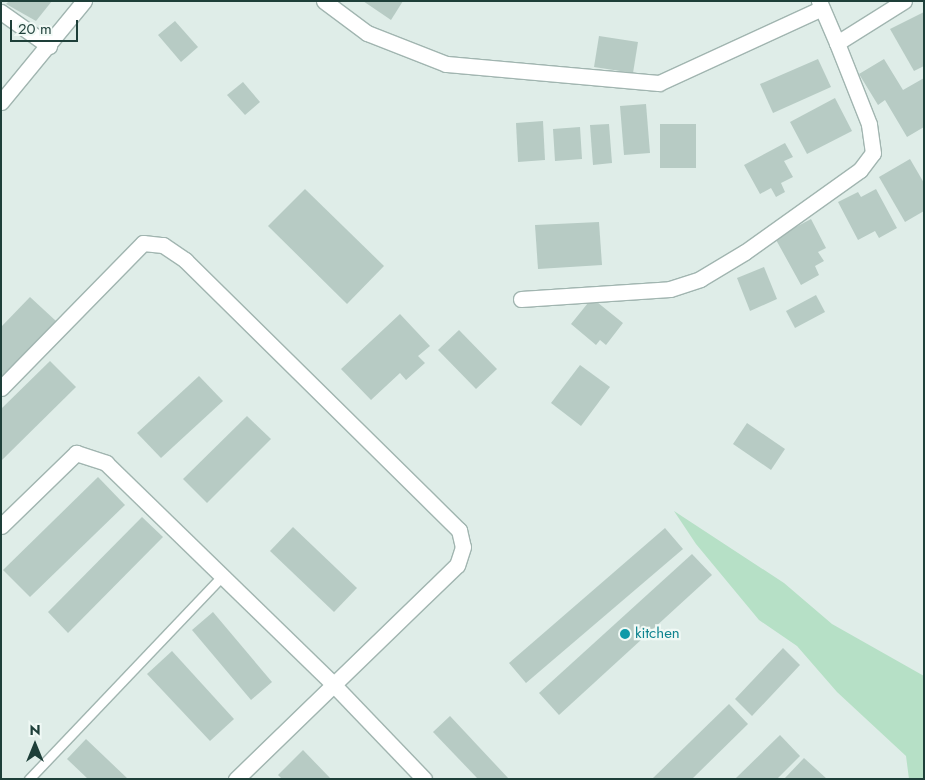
<!DOCTYPE html>
<html>
<head>
<meta charset="utf-8">
<style>
	body { margin:0 }
	#map { position:relative; width:925px; height:780px; overflow:hidden; background:#dfede8; font-family:Jost,sans-serif }
	div>[style] { position:absolute }
	.green>* { inset:0; background:#b6e0c6 }
	.building>* { inset:0; background:#b7cbc4 }
	.roads { filter:drop-shadow(1px 0 #a1b5b0) drop-shadow(-1px 0 #a1b5b0) drop-shadow(0 1px #a1b5b0) drop-shadow(0 -1px #a1b5b0) }
	.lane>* { height:9px; margin:-4.5px; padding:0 4.5px; transform-origin:4.5px; border-radius:4.5px; background:#fff }
	.street>* { height:15px; margin:-7.5px; padding:0 7.5px; transform-origin:7.5px; border-radius:7.5px; background:#fff }
	.dots>* { width:14px; height:14px; translate:-50% -50%; box-sizing:border-box; border:2px solid #f0f9f5; border-radius:50% }
	span { translate:-50% -50%; white-space:nowrap; text-align:center; line-height:1.15; -webkit-text-stroke:4.5px #f0f9f5; paint-order:stroke }
	.culture-label { font-size:15px; color:#0d838f }
	.left { translate:0 -50%; text-align:left }
	.frame { position:absolute; inset:0; border:2px solid #1e3f39; pointer-events:none }
	.north { position:absolute; left:10px; top:720px; width:50px; height:50px; -webkit-text-stroke:4px #f0f9f5; paint-order:stroke; rotate:0deg; font-size:14px; font-weight:700; line-height:20px; text-align:center; color:#1e3f39 }
	.north::after { content:''; display:block; margin:auto; width:18px; height:22px; background:#1e3f39; clip-path:polygon(50% 0,100% 100%,50% 72%,0 100%) }
	.scale { position:absolute; left:10px; top:20px; width:68px; height:22px; box-sizing:border-box; border:2px solid #1e3f39; border-top:0; padding-left:6px; font-size:15px; line-height:18px; white-space:nowrap; color:#1e3f39; -webkit-text-stroke:4px #f0f9f5; paint-order:stroke }
</style>
</head>
<body>
<div id="map">
	<div class="green">
		<div style="clip-path:polygon(674px 511px,784px 583px,832px 624px,924px 676px,924px 779px,909px 779px,906px 756px,837px 692px,797px 646px,759px 620px,696px 544px)"></div>
	</div>
	<div class="building">
		<div style="clip-path:polygon(9px 1px,52px 1px,36px 21px,6px 4px)"></div>
		<div style="clip-path:polygon(363px 1px,403px 1px,391px 20px)"></div>
		<div style="clip-path:polygon(924px 12px,924px 66px,914px 71px,890px 29px)"></div>
		<div style="clip-path:polygon(175px 21px,198px 47px,181px 62px,158px 35px)"></div>
		<div style="clip-path:polygon(599px 36px,638px 42px,633px 73px,594px 67px)"></div>
		<div style="clip-path:polygon(818px 59px,831px 87px,773px 113px,760px 84px)"></div>
		<div style="clip-path:polygon(884px 59px,903px 90px,924px 78px,924px 127px,907px 137px,885px 100px,878px 105px,859px 74px)"></div>
		<div style="clip-path:polygon(243px 82px,260px 102px,245px 115px,227px 95px)"></div>
		<div style="clip-path:polygon(835px 98px,852px 131px,807px 154px,790px 122px)"></div>
		<div style="clip-path:polygon(646px 104px,650px 153px,624px 155px,620px 106px)"></div>
		<div style="clip-path:polygon(543px 121px,545px 160px,518px 162px,516px 123px)"></div>
		<div style="clip-path:polygon(609px 124px,612px 163px,593px 165px,590px 125px)"></div>
		<div style="clip-path:polygon(660px 124px,696px 124px,696px 168px,660px 168px)"></div>
		<div style="clip-path:polygon(580px 127px,582px 159px,555px 161px,553px 129px)"></div>
		<div style="clip-path:polygon(785px 143px,793px 157px,784px 161px,793px 177px,781px 183px,785px 192px,776px 197px,771px 188px,760px 194px,744px 165px)"></div>
		<div style="clip-path:polygon(910px 159px,924px 183px,924px 211px,905px 222px,879px 177px)"></div>
		<div style="clip-path:polygon(305px 189px,384px 266px,347px 304px,268px 226px)"></div>
		<div style="clip-path:polygon(876px 189px,897px 228px,879px 238px,875px 231px,858px 240px,838px 202px,858px 192px,861px 197px)"></div>
		<div style="clip-path:polygon(811px 219px,826px 248px,818px 252px,824px 261px,815px 266px,819px 275px,801px 285px,775px 238px)"></div>
		<div style="clip-path:polygon(599px 222px,602px 265px,538px 269px,535px 225px)"></div>
		<div style="clip-path:polygon(764px 267px,777px 299px,750px 311px,737px 278px)"></div>
		<div style="clip-path:polygon(816px 295px,825px 312px,795px 328px,786px 311px)"></div>
		<div style="clip-path:polygon(30px 297px,56px 321px,1px 378px,1px 327px)"></div>
		<div style="clip-path:polygon(592px 298px,623px 323px,606px 345px,600px 340px,596px 345px,571px 324px)"></div>
		<div style="clip-path:polygon(400px 314px,430px 346px,418px 356px,425px 363px,406px 380px,400px 373px,371px 400px,341px 369px)"></div>
		<div style="clip-path:polygon(459px 330px,497px 369px,476px 389px,438px 350px)"></div>
		<div style="clip-path:polygon(50px 361px,76px 387px,1px 461px,1px 409px)"></div>
		<div style="clip-path:polygon(580px 365px,610px 387px,581px 426px,551px 403px)"></div>
		<div style="clip-path:polygon(199px 376px,223px 401px,161px 458px,137px 433px)"></div>
		<div style="clip-path:polygon(247px 416px,271px 439px,207px 503px,183px 479px)"></div>
		<div style="clip-path:polygon(747px 423px,785px 449px,771px 470px,733px 444px)"></div>
		<div style="clip-path:polygon(98px 477px,125px 505px,30px 597px,3px 570px)"></div>
		<div style="clip-path:polygon(142px 517px,163px 537px,68px 633px,48px 612px)"></div>
		<div style="clip-path:polygon(293px 527px,357px 588px,334px 612px,270px 551px)"></div>
		<div style="clip-path:polygon(665px 528px,683px 549px,526px 683px,509px 663px)"></div>
		<div style="clip-path:polygon(692px 554px,712px 575px,559px 715px,539px 693px)"></div>
		<div style="clip-path:polygon(213px 612px,272px 682px,251px 700px,192px 630px)"></div>
		<div style="clip-path:polygon(783px 648px,800px 665px,752px 716px,735px 699px)"></div>
		<div style="clip-path:polygon(172px 651px,234px 719px,210px 741px,147px 674px)"></div>
		<div style="clip-path:polygon(729px 704px,748px 724px,692px 779px,652px 779px)"></div>
		<div style="clip-path:polygon(450px 716px,509px 779px,478px 779px,433px 732px)"></div>
		<div style="clip-path:polygon(780px 735px,800px 756px,777px 779px,735px 779px)"></div>
		<div style="clip-path:polygon(86px 739px,128px 779px,88px 779px,67px 759px)"></div>
		<div style="clip-path:polygon(303px 750px,331px 779px,282px 779px,278px 775px)"></div>
		<div style="clip-path:polygon(804px 758px,827px 779px,785px 778px)"></div>
	</div>
	<div class="roads">
		<div class="lane">
			<div style="left:29px;top:779px;width:280px;rotate:-46.4deg"></div>
		</div>
		<div class="street">
			<div style="left:324px;top:1px;width:54px;rotate:36.7deg"></div>
			<div style="left:367px;top:33px;width:85px;rotate:21.4deg"></div>
			<div style="left:446px;top:64px;width:214px;rotate:5.1deg"></div>
			<div style="left:659px;top:83px;width:179px;rotate:-24.7deg"></div>
			<div style="left:819px;top:1px;width:46px;rotate:66.8deg"></div>
			<div style="left:837px;top:43px;width:79px;rotate:-32.1deg"></div>
			<div style="left:1px;top:12px;width:59px;rotate:35.3deg"></div>
			<div style="left:1px;top:102px;width:131px;rotate:-50.6deg"></div>
			<div style="left:521px;top:299px;width:149px;rotate:-3.8deg"></div>
			<div style="left:670px;top:289px;width:32px;rotate:-18deg"></div>
			<div style="left:700px;top:279px;width:52px;rotate:-31deg"></div>
			<div style="left:745px;top:252px;width:141px;rotate:-35.5deg"></div>
			<div style="left:860px;top:170px;width:21px;rotate:-53deg"></div>
			<div style="left:873px;top:153px;width:29px;rotate:-98deg"></div>
			<div style="left:869px;top:124px;width:87px;rotate:-111.6deg"></div>
			<div style="left:1px;top:388px;width:203px;rotate:-45.6deg"></div>
			<div style="left:143px;top:243px;width:20px;rotate:6deg"></div>
			<div style="left:163px;top:245px;width:27px;rotate:34deg"></div>
			<div style="left:185px;top:260px;width:385px;rotate:44.6deg"></div>
			<div style="left:459px;top:530px;width:17px;rotate:77deg"></div>
			<div style="left:463px;top:547px;width:19px;rotate:108deg"></div>
			<div style="left:457px;top:565px;width:308px;rotate:135.9deg"></div>
			<div style="left:1px;top:526px;width:105px;rotate:-44.2deg"></div>
			<div style="left:76px;top:453px;width:32px;rotate:18deg"></div>
			<div style="left:106px;top:463px;width:315px;rotate:44.2deg"></div>
			<div style="left:332px;top:683px;width:133px;rotate:46.2deg"></div>
		</div>
	</div>
	<div class="dots">
		<div style="left:625px;top:634px;background:#0f9aa8"></div>
	</div>
	<div class="culture-label">
		<span class="left" style="left:635px;top:634px">kitchen</span>
	</div>
	<div class="frame"></div>
	<div class="north">N</div>
	<div class="scale">20 m</div>
</div>
</body>
</html>
